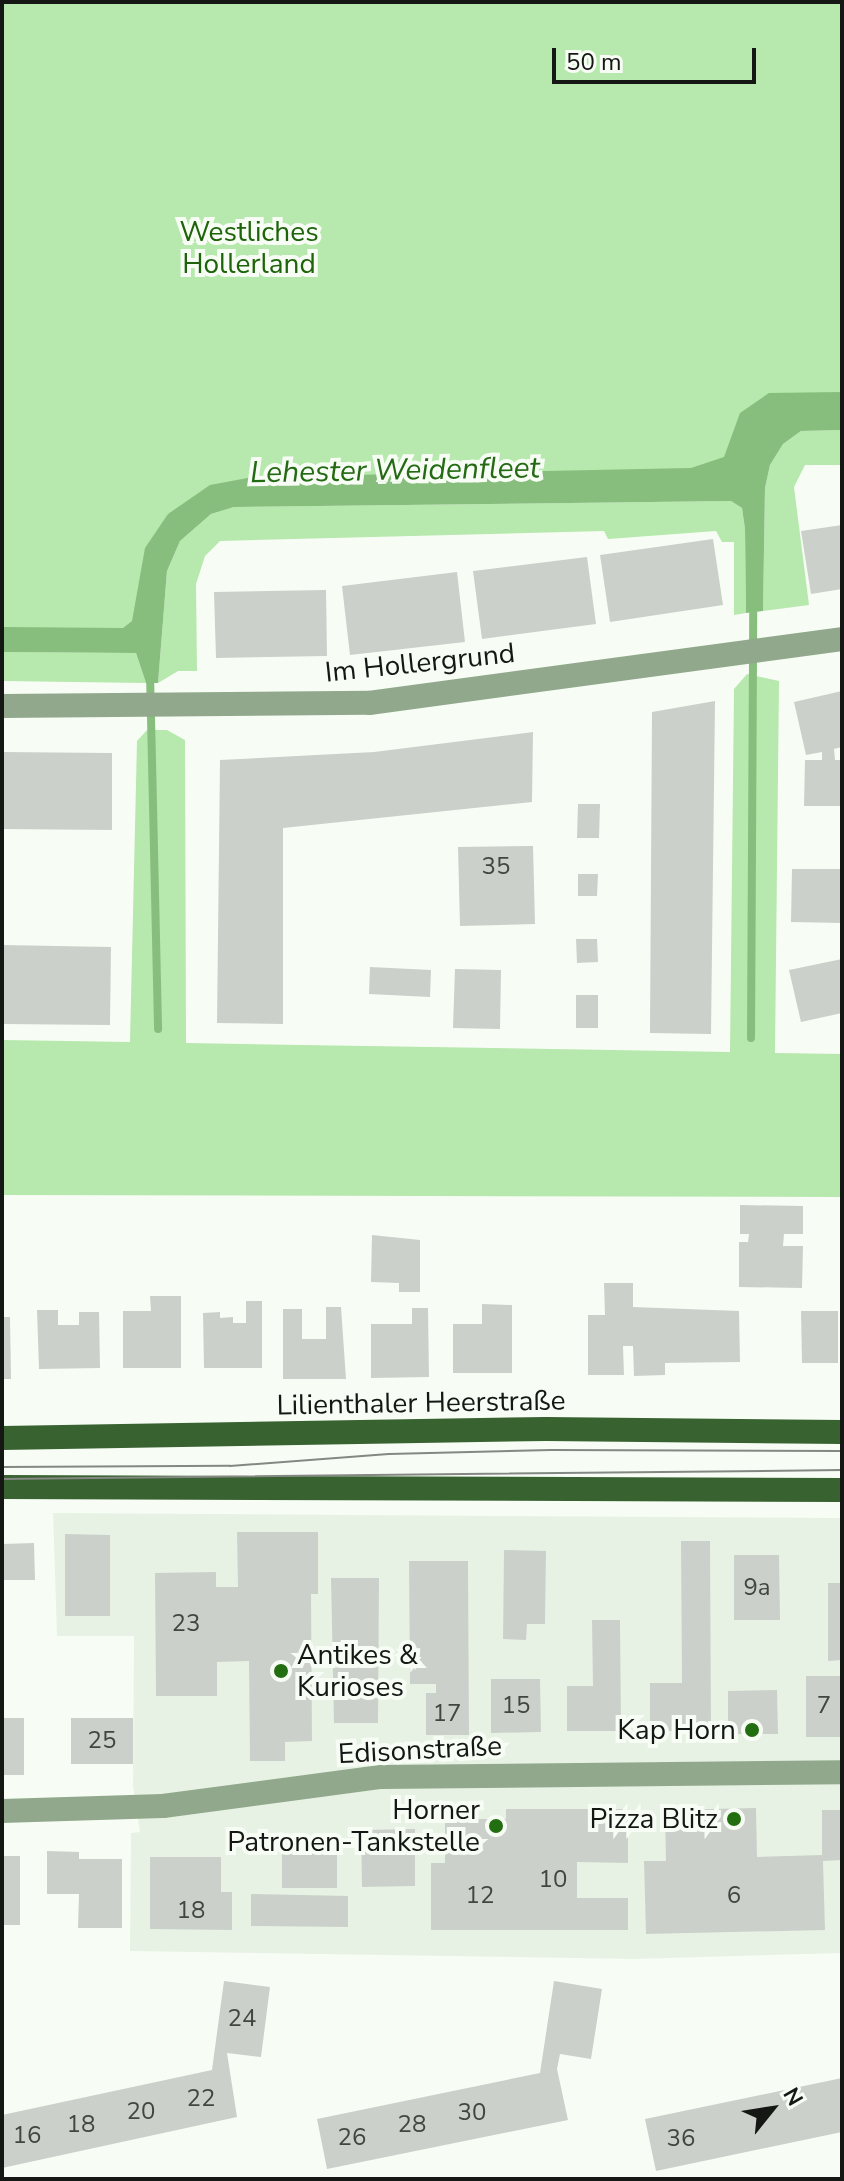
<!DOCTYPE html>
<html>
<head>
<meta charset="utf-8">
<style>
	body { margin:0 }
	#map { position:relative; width:844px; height:2181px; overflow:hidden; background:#f7fdf5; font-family:"Nunito Sans",sans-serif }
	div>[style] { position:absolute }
	.built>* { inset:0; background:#e7f2e4 }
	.green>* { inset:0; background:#b7e8ad }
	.water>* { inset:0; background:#87bd7d }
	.stream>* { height:8px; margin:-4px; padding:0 4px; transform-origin:4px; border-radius:4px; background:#87bd7d }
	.building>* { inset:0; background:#cbd1ca }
	.minor>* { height:24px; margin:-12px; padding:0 12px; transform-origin:12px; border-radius:12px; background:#91a88c }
	.major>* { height:24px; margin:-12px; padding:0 12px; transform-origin:12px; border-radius:12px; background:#396231 }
	.tram>* { height:2px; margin:-1px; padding:0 1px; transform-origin:1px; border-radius:1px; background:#848883 }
	.dots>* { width:22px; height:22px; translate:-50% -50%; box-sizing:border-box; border:4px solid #f7fdf5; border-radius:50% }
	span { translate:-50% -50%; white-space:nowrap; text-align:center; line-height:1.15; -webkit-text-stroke:8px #f7fdf5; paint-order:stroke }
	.number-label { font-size:24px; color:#424642 }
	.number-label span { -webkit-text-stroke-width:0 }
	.park-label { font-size:28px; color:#1d630a }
	.street-label { font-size:28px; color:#151715 }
	.poi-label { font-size:28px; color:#151715 }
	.left { translate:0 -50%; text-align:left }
	.right { translate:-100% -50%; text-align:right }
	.water-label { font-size:30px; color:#246913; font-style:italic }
	.frame { position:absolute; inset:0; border:4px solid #151715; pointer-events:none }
	.north { position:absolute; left:732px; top:2069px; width:80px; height:80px; -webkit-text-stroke:6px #f7fdf5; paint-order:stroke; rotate:60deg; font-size:22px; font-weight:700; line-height:32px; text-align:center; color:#151715 }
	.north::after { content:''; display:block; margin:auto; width:28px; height:36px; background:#151715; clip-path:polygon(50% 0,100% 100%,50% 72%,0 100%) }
	.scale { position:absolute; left:552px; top:48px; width:204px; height:36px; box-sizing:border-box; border:4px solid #151715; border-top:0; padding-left:10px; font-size:24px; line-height:28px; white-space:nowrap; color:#151715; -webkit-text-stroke:6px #f7fdf5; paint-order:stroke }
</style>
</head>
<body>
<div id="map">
	<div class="built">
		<div style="clip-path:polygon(53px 1513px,842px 1518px,842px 1953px,634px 1959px,130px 1951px,131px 1833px,140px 1832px,133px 1786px,134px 1636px,57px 1636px)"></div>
	</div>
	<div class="green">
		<div style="clip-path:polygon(2px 2px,842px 2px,842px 417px,792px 416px,743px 477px,218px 496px,177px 524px,141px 644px,2px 642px)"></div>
		<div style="clip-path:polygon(842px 430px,842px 465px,805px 465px,794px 487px,809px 605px,763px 611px,765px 488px,770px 465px,783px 444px,801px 431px)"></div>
		<div style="clip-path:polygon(731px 501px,742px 508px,745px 529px,746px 613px,734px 615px,734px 542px,722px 542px,716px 531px,608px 539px,604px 531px,220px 541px,205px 556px,196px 584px,197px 671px,178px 671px,158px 683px,167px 571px,180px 541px,211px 514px,234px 507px)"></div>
		<div style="clip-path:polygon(2px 652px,136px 653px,146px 683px,2px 681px)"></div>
		<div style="clip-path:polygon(747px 674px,779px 681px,775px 1053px,842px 1054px,842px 1197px,2px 1195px,2px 1040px,130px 1042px,137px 741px,147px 730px,167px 730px,185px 740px,186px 1043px,730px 1052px,734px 689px)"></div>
	</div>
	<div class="water">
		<div style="clip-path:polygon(842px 392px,842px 430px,801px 431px,783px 444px,770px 465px,765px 488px,763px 611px,746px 613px,745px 529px,742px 508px,731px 501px,234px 507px,211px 514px,180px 541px,167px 571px,158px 683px,146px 683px,136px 653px,2px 652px,2px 627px,123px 628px,132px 621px,145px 548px,168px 514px,210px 485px,253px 477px,691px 468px,724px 457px,740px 413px,769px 393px)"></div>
	</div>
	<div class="stream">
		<div style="left:150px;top:673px;width:356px;rotate:88.7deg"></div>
		<div style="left:751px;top:1038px;width:435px;rotate:-89.7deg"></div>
	</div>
	<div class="building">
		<div style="clip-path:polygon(842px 525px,842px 589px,811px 594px,801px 531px)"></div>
		<div style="clip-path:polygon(713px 539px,723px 605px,610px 622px,600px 555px)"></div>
		<div style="clip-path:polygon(587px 557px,596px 624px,482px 639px,473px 571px)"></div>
		<div style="clip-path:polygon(457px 572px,465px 642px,350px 655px,342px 586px)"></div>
		<div style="clip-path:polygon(326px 590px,327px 656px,216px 658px,214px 592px)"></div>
		<div style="clip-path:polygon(842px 691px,842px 747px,834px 749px,835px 760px,842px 760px,842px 806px,804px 806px,805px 760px,822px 760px,822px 752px,806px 755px,794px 702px)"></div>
		<div style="clip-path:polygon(715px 701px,711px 1034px,650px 1033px,652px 712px)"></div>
		<div style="clip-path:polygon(533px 732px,532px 802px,283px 828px,283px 1024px,217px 1023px,220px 760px,374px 752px)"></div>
		<div style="clip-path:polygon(2px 752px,112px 753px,112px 830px,2px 829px)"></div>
		<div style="clip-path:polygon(578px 804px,600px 804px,599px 838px,577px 838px)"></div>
		<div style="clip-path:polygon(533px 846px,535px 924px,460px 926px,458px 847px)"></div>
		<div style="clip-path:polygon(792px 869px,842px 869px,842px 923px,791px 922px)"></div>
		<div style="clip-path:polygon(578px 874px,598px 874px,597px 896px,578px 896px)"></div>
		<div style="clip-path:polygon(576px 939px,597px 939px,598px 962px,577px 963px)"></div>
		<div style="clip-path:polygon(2px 945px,111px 947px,110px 1025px,2px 1024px)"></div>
		<div style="clip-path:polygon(842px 959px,842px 1013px,801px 1022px,789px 970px)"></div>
		<div style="clip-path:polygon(370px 967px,431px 970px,430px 997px,369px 994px)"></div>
		<div style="clip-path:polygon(455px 969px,501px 970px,500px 1029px,453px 1028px)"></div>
		<div style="clip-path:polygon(576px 995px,598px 995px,598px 1028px,576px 1028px)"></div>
		<div style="clip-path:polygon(740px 1205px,803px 1206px,803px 1234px,784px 1234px,783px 1246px,803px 1246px,802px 1288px,739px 1287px,739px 1242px,748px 1242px,749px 1234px,740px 1234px)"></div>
		<div style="clip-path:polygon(372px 1235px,420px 1240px,420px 1292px,399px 1292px,399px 1283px,371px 1282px)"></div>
		<div style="clip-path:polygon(604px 1283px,633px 1283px,633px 1307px,739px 1311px,740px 1362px,665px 1363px,665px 1375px,634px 1376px,633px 1346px,623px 1346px,624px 1375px,588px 1375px,588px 1315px,605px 1315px)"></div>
		<div style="clip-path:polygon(150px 1296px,181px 1296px,181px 1368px,123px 1368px,123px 1311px,151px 1311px)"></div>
		<div style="clip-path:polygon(246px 1301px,262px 1301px,262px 1368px,204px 1368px,203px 1313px,220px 1312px,220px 1318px,233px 1317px,233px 1323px,246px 1323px)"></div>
		<div style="clip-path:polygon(482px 1304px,512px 1305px,512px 1373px,453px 1373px,453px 1324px,482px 1324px)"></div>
		<div style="clip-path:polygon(326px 1307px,341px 1307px,346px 1379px,283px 1379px,283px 1309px,302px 1309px,302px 1339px,326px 1339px)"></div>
		<div style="clip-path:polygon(412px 1308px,428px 1308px,429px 1377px,371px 1378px,371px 1324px,412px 1324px)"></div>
		<div style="clip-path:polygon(37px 1310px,58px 1310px,58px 1325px,79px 1325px,79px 1312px,99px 1312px,100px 1368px,39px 1369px)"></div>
		<div style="clip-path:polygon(801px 1311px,838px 1311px,838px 1363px,802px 1363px)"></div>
		<div style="clip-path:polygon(2px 1317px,10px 1317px,11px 1379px,2px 1379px)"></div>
		<div style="clip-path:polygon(237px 1532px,318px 1532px,318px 1594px,311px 1594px,312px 1741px,285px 1742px,285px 1761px,250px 1761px,249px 1661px,217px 1662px,217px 1696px,156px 1696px,155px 1573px,216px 1572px,216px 1587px,238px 1587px)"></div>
		<div style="clip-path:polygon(65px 1534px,110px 1535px,110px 1616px,65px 1616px)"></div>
		<div style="clip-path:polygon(681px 1541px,710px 1541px,711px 1731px,650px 1731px,650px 1683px,682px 1683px)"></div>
		<div style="clip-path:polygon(34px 1543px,35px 1580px,2px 1580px,2px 1544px)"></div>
		<div style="clip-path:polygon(504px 1550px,546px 1551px,545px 1624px,527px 1624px,526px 1640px,503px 1639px)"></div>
		<div style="clip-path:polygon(734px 1555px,779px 1555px,780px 1620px,734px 1620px)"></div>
		<div style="clip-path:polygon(409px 1561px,468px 1561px,469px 1735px,426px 1735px,426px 1693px,436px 1693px,436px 1684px,410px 1684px)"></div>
		<div style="clip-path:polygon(331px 1578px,379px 1578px,378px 1723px,334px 1723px)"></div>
		<div style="clip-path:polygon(828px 1583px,842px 1583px,842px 1660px,828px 1661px)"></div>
		<div style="clip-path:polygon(592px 1620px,620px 1620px,621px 1731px,567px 1731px,567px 1686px,593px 1686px)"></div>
		<div style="clip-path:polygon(806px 1676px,842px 1676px,842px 1737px,806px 1737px)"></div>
		<div style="clip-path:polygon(491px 1679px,540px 1679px,541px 1732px,491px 1733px)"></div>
		<div style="clip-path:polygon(777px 1690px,778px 1734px,728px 1734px,728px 1691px)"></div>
		<div style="clip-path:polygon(2px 1718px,24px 1718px,24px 1775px,2px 1775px)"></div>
		<div style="clip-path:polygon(71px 1718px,133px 1718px,133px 1764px,71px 1764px)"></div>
		<div style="clip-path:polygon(756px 1808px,757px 1857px,822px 1855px,822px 1810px,842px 1810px,842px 1860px,823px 1861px,825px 1930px,646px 1934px,644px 1861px,666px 1861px,665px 1810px)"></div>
		<div style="clip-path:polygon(506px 1809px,628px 1809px,628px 1863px,577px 1862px,577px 1898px,628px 1898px,628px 1930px,431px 1930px,431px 1863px,445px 1863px,445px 1819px,506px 1819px)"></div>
		<div style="clip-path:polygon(415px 1829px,415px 1886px,362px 1887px,361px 1830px)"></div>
		<div style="clip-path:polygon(282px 1840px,337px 1840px,337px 1888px,282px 1888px)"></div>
		<div style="clip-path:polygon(47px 1851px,79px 1852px,79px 1859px,122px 1859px,122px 1928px,78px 1928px,79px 1894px,47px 1894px)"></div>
		<div style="clip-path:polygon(2px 1856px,20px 1856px,20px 1925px,2px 1925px)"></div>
		<div style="clip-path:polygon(150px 1857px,221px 1857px,221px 1892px,232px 1892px,232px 1930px,150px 1929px)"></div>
		<div style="clip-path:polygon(251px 1894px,348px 1896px,348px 1927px,251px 1926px)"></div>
		<div style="clip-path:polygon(224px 1981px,270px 1987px,261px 2057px,227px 2053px,237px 2117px,2px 2168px,2px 2115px,212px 2070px)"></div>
		<div style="clip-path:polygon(554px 1981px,602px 1989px,591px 2059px,560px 2054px,557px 2069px,568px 2120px,327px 2169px,317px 2119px,540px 2073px)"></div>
		<div style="clip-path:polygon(842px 2078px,842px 2132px,656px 2171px,645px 2119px)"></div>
	</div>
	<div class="minor">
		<div style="left:2px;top:706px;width:367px;rotate:-0.5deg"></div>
		<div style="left:369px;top:703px;width:477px;rotate:-7.7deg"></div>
		<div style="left:2px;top:1811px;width:161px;rotate:-1.8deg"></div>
		<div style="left:163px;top:1806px;width:220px;rotate:-7.6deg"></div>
		<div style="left:381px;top:1777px;width:461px;rotate:-0.6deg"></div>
	</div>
	<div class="major">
		<div style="left:2px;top:1438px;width:544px;rotate:-0.95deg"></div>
		<div style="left:546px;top:1429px;width:296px;rotate:0.6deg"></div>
		<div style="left:2px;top:1487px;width:840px;rotate:0.2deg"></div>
	</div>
	<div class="tram">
		<div style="left:2px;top:1467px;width:228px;rotate:-0.3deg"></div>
		<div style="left:230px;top:1466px;width:159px;rotate:-4.3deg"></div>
		<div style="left:389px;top:1454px;width:162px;rotate:-1.4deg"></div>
		<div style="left:551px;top:1450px;width:291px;rotate:0.2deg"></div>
		<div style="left:2px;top:1479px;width:840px;rotate:-0.61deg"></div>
	</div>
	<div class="dots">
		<div style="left:281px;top:1671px;background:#236e10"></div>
		<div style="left:752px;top:1730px;background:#236e10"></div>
		<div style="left:734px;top:1819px;background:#236e10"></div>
		<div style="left:496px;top:1826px;background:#236e10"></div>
	</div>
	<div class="number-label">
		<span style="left:496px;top:867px">35</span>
		<span style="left:757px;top:1588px">9a</span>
		<span style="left:186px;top:1624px">23</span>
		<span style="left:516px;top:1706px">15</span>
		<span style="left:824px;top:1706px">7</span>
		<span style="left:447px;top:1714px">17</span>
		<span style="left:102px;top:1741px">25</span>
		<span style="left:553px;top:1880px">10</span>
		<span style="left:480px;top:1896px">12</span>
		<span style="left:734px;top:1896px">6</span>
		<span style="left:191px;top:1911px">18</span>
		<span style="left:242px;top:2019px">24</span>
		<span style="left:201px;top:2099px">22</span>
		<span style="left:141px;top:2112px">20</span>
		<span style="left:472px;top:2113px">30</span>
		<span style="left:81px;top:2125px">18</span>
		<span style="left:412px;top:2125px">28</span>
		<span style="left:27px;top:2136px">16</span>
		<span style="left:352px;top:2138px">26</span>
		<span style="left:681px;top:2139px">36</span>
	</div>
	<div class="park-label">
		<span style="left:249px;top:248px">Westliches<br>Hollerland</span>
	</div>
	<div class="street-label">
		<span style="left:420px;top:663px;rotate:-6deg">Im Hollergrund</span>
		<span style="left:421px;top:1403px;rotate:-1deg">Lilienthaler Heerstraße</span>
		<span style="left:420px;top:1750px;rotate:-3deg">Edisonstraße</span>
	</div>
	<div class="poi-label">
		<span class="left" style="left:297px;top:1671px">Antikes &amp;<br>Kurioses</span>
		<span class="right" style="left:736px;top:1730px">Kap Horn</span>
		<span class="right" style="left:480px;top:1826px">Horner<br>Patronen-Tankstelle</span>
		<span class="right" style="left:718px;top:1819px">Pizza Blitz</span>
	</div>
	<div class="water-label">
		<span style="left:395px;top:471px;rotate:-1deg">Lehester Weidenfleet</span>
	</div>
	<div class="frame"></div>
	<div class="north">N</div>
	<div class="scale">50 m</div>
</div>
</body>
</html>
